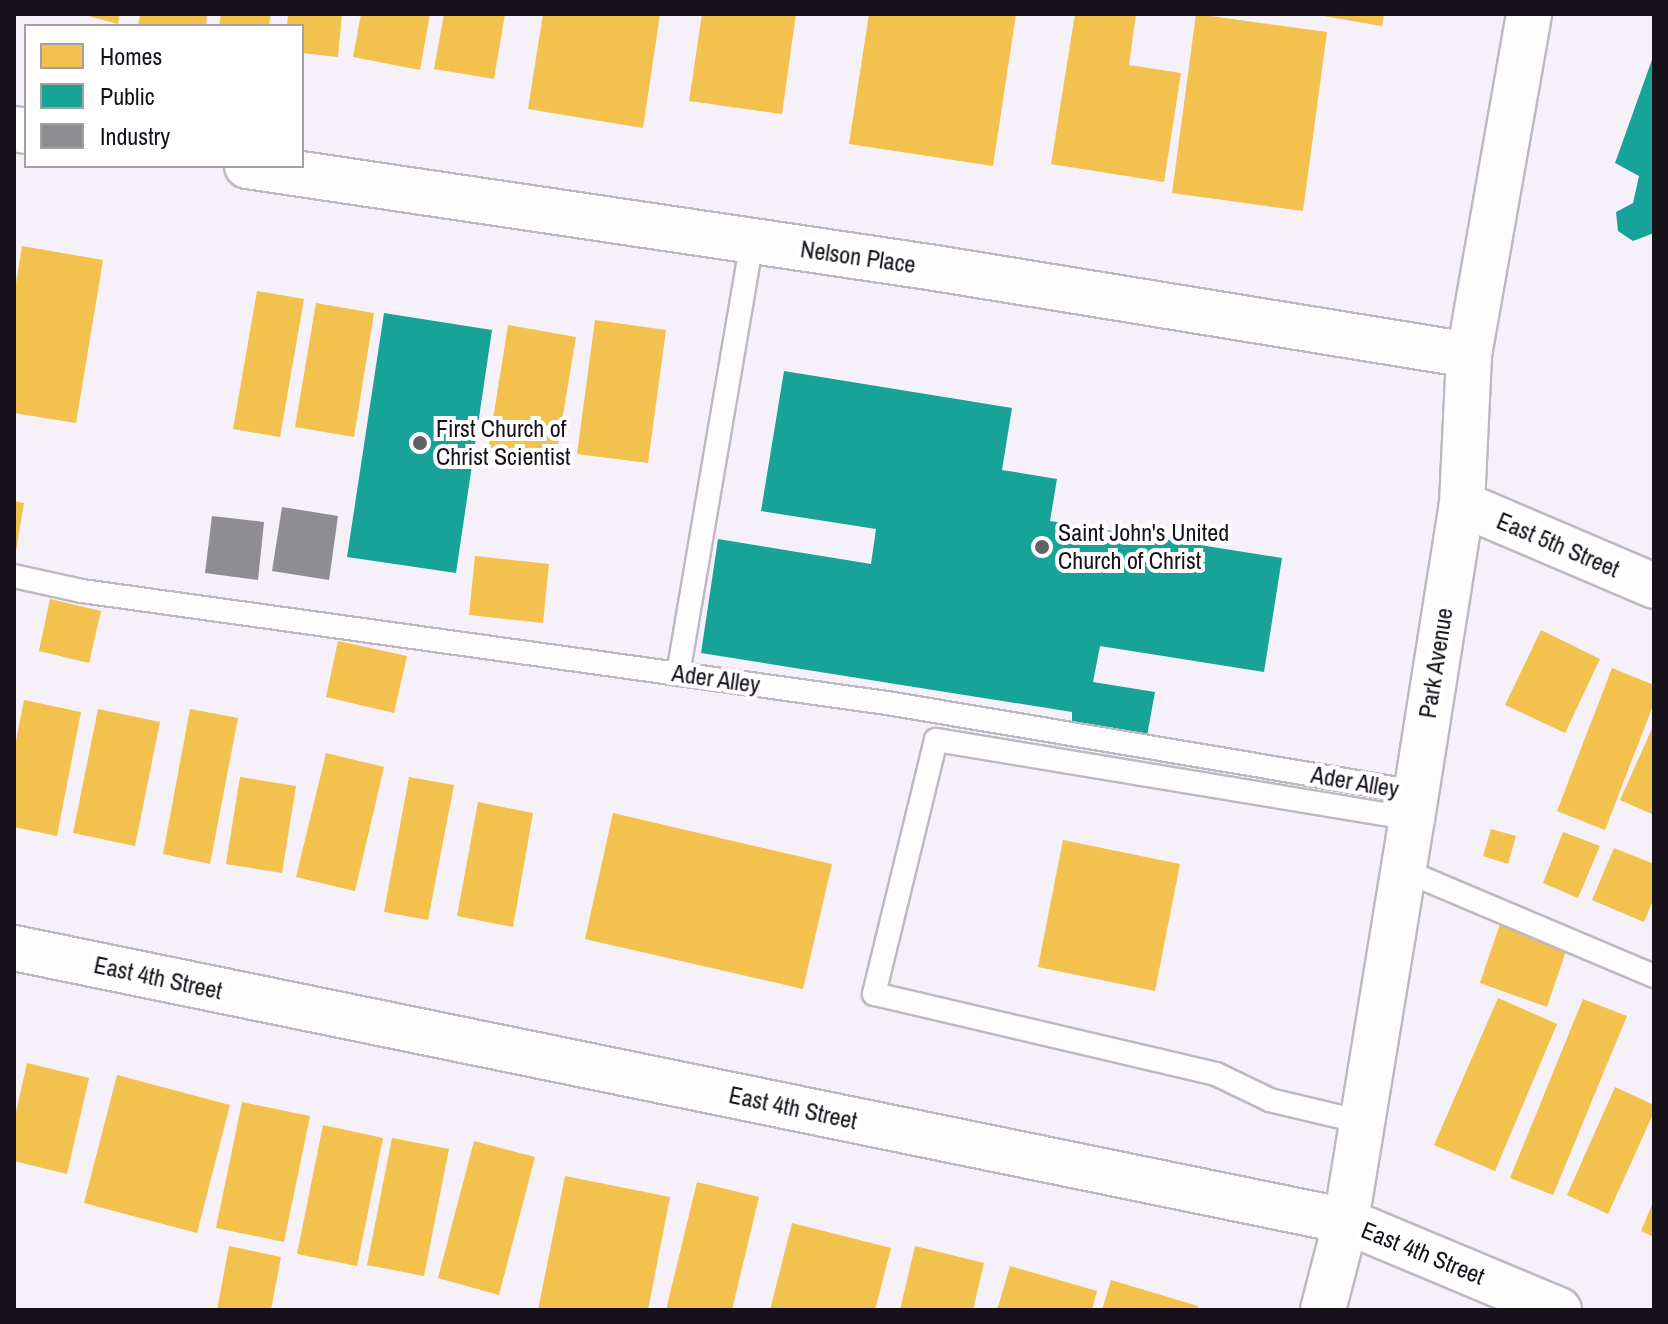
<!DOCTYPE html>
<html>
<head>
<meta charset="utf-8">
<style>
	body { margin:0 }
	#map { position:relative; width:1668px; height:1324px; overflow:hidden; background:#f6f0f8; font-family:"Archivo Narrow",sans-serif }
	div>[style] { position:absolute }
	.homes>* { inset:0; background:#f2c14e }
	.public>* { inset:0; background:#17a398 }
	.industry>* { inset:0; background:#8d8d92 }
	.roads { filter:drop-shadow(2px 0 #beb8c0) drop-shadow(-2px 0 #beb8c0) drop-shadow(0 2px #beb8c0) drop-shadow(0 -2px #beb8c0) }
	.lane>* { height:22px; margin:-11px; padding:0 11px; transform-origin:11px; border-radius:11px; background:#fefdfe }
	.street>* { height:44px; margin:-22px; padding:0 22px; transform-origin:22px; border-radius:22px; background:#fefdfe }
	.secondary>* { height:44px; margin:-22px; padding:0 22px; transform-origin:22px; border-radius:22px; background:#fefdfe }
	.dots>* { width:22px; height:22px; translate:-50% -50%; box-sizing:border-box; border:4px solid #fff; border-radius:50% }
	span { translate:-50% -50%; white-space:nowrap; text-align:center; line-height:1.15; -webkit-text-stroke:8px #fff; paint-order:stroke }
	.street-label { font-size:24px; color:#17111a }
	.poi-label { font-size:24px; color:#17111a }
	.left { translate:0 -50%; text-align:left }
	.frame { position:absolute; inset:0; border:16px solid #17111a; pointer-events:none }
	.legend { position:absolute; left:24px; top:24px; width:280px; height:144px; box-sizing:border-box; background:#fff; border:2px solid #a2a0a3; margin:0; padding:10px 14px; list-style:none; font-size:24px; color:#17111a }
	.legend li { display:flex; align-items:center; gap:16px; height:40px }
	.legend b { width:40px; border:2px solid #a2a0a3 }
</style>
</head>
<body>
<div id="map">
	<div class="homes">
		<div style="clip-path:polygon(81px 14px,120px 14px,118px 24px)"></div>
		<div style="clip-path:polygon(140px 14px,207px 14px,206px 26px,138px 26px)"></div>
		<div style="clip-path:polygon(221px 14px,271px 14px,269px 26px,219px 26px)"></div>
		<div style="clip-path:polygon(288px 14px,342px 14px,338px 57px,302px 53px,302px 26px,287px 26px)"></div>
		<div style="clip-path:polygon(361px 14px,430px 14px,420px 70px,353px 57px)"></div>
		<div style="clip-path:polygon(444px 14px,505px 14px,494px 79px,434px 69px)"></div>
		<div style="clip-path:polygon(543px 14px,660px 14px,643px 128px,528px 109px)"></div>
		<div style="clip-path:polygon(702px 14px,796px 14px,782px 114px,689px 101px)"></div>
		<div style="clip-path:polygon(869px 14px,1016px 14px,993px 166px,849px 144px)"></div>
		<div style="clip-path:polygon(1075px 14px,1136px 14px,1129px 65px,1181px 73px,1164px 182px,1051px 164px)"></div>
		<div style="clip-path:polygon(1196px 14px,1327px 32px,1303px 211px,1172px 193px)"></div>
		<div style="clip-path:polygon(1312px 14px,1384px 14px,1382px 26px)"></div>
		<div style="clip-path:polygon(22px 246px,103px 260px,76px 423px,14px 413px,14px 296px)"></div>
		<div style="clip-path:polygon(257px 291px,304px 299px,280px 437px,233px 429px)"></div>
		<div style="clip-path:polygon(316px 303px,374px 313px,354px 437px,295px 427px)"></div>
		<div style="clip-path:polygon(595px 320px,666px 330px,648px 463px,577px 454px)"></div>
		<div style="clip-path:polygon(508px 325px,576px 337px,554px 468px,487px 457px)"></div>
		<div style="clip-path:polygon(14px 501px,24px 503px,16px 551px,14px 551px)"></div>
		<div style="clip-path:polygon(475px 556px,549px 564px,543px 623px,469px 615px)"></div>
		<div style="clip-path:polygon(50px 599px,101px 611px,89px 663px,39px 651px)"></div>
		<div style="clip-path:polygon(1541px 630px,1600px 659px,1565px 733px,1505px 705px)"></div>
		<div style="clip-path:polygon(338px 641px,407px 656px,394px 713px,326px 697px)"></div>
		<div style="clip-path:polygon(1612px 668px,1654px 685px,1654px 703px,1605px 830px,1557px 811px)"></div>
		<div style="clip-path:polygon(24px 700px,81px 712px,57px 836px,14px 827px,14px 751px)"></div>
		<div style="clip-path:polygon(98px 709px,160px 722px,135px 846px,73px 833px)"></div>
		<div style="clip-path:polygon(190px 709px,238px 718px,210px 864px,163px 854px)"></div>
		<div style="clip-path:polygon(1654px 724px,1654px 815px,1620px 800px)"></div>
		<div style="clip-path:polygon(326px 753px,384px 767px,355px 891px,296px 877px)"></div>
		<div style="clip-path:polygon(240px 777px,296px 786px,282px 873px,226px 864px)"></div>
		<div style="clip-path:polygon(409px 777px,454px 785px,428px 920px,384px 912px)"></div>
		<div style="clip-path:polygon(478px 802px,533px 813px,513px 927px,457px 916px)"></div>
		<div style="clip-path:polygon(613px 813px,832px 864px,803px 989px,585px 939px)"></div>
		<div style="clip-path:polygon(1491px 829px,1516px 836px,1508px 864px,1483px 856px)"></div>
		<div style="clip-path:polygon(1563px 832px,1600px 846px,1578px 898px,1543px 883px)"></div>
		<div style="clip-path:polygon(1063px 840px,1180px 864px,1155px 991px,1038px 967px)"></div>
		<div style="clip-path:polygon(1614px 848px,1654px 864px,1654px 898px,1644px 922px,1592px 900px)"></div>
		<div style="clip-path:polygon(1500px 924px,1567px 948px,1547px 1007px,1480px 983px)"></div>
		<div style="clip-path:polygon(1498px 998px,1557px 1024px,1495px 1171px,1434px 1145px)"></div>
		<div style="clip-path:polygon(1583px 999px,1627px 1016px,1553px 1195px,1510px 1178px)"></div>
		<div style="clip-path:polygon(27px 1063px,89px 1078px,67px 1174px,14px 1161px,14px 1121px)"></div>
		<div style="clip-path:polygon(117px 1075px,230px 1105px,197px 1233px,84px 1203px)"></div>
		<div style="clip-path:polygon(1615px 1087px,1654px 1105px,1654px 1112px,1608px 1214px,1567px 1195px)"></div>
		<div style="clip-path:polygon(242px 1102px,310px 1116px,284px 1242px,216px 1228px)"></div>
		<div style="clip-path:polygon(323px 1125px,383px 1138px,357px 1266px,297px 1254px)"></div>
		<div style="clip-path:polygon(392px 1138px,449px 1149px,424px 1276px,367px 1265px)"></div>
		<div style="clip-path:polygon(474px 1141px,535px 1157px,499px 1295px,438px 1278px)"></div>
		<div style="clip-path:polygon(565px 1176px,670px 1197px,648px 1310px,538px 1310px)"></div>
		<div style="clip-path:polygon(697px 1182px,759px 1197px,732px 1310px,666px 1310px)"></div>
		<div style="clip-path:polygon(1654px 1200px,1654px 1237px,1641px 1231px)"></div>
		<div style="clip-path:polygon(792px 1223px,891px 1248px,875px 1310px,770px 1310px)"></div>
		<div style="clip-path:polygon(229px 1246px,281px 1257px,271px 1310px,217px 1310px)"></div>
		<div style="clip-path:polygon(915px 1246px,984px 1263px,973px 1310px,900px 1310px)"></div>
		<div style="clip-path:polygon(1010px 1266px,1097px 1291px,1092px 1310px,997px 1310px)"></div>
		<div style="clip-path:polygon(1111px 1280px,1198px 1306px,1197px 1310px,1102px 1310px)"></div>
	</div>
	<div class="public">
		<div style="clip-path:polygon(1654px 54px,1654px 233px,1633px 241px,1618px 231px,1616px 212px,1633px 203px,1639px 176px,1615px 163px)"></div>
		<div style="clip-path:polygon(384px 313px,492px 330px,456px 573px,347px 557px)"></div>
		<div style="clip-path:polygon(784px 371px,1012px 408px,1002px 470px,1057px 479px,1050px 521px,1282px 558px,1264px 672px,1100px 646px,1093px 682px,1155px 692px,1147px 736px,1072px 721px,1072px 712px,701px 653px,718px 539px,871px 564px,876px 529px,761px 511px)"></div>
	</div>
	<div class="industry">
		<div style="clip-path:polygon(282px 507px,338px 516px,329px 580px,272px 571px)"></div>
		<div style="clip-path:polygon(212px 516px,264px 522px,258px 580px,205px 573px)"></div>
	</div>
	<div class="roads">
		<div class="lane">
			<div style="left:14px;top:576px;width:70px;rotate:12.4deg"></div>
			<div style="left:82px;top:591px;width:813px;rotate:7.92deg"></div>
			<div style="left:887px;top:703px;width:536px;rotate:9.55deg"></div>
			<div style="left:678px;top:674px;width:439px;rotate:-80.3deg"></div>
			<div style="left:1403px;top:870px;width:272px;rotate:22.9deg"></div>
			<div style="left:1362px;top:1122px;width:95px;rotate:-166.6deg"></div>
			<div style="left:1270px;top:1100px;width:60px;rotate:-154.3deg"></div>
			<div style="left:1216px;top:1074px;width:351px;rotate:-166.8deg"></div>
			<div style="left:874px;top:994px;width:261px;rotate:-76.3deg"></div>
			<div style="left:936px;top:740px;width:483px;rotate:9.4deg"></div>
		</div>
		<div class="street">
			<div style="left:14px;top:129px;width:12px;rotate:9deg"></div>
			<div style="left:247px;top:166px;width:696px;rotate:8.43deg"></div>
			<div style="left:935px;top:268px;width:541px;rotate:9.25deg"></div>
			<div style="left:1462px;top:504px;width:209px;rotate:23.1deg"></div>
			<div style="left:14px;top:948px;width:1360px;rotate:11.58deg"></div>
			<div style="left:1346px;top:1221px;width:231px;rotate:22.7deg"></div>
		</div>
		<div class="secondary">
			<div style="left:1323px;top:1310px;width:92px;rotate:-75.5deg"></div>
			<div style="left:1346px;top:1221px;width:407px;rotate:-80.7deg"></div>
			<div style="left:1412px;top:819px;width:319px;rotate:-81deg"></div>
			<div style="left:1462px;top:504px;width:149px;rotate:-87.3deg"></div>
			<div style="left:1469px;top:355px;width:346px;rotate:-80deg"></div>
		</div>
	</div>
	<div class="dots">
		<div style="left:420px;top:443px;background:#655f68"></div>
		<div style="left:1042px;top:547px;background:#655f68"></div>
	</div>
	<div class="street-label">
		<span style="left:858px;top:257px;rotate:8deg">Nelson Place</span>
		<span style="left:1558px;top:545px;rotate:23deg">East 5th Street</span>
		<span style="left:1436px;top:663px;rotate:-81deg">Park Avenue</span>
		<span style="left:716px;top:679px;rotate:8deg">Ader Alley</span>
		<span style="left:1355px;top:782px;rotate:10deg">Ader Alley</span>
		<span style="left:158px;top:978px;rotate:12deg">East 4th Street</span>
		<span style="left:793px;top:1108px;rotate:12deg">East 4th Street</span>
		<span style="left:1423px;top:1253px;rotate:22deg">East 4th Street</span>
	</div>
	<div class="poi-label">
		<span class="left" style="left:436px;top:443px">First Church of<br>Christ Scientist</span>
		<span class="left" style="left:1058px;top:547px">Saint John's United<br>Church of Christ</span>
	</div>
	<div class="frame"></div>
	<ul class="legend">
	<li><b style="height:22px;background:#f2c14e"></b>Homes</li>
	<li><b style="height:22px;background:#17a398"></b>Public</li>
	<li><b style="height:22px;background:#8d8d92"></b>Industry</li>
	</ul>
</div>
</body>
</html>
